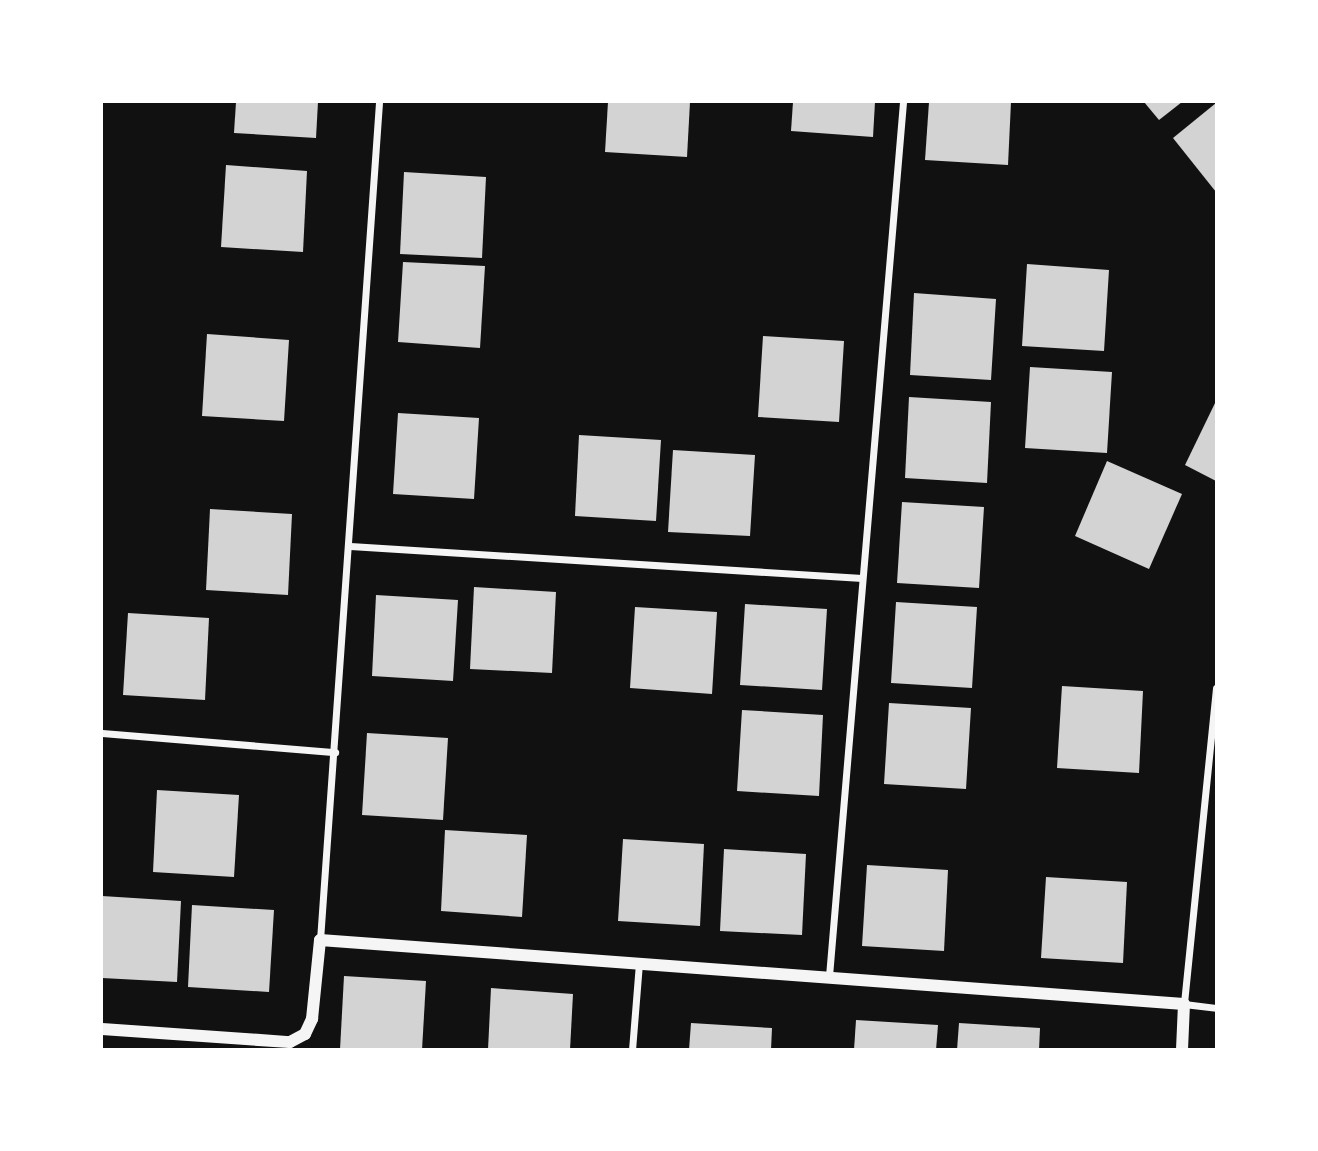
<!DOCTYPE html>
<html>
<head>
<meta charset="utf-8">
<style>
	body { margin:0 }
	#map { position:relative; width:1318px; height:1151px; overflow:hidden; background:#111; font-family:"Fira Sans Condensed",sans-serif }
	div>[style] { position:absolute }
	.building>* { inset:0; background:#d3d3d3 }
	.minor>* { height:7px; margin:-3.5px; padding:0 3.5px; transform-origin:3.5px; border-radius:3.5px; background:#f5f5f5 }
	.tertiary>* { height:12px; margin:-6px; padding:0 6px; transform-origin:6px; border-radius:6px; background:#f5f5f5 }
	span { translate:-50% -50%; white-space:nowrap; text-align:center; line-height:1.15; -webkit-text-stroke:6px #fff; paint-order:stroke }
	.frame { position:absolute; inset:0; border:103px solid #fff; pointer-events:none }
</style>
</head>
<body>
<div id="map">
	<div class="building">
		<div style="clip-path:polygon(236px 102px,318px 102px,316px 138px,234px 133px)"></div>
		<div style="clip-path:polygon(608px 102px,690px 102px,687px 157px,605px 152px)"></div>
		<div style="clip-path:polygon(793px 102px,875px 102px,873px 137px,791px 131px)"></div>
		<div style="clip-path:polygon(929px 102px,1011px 102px,1008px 165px,925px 160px)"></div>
		<div style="clip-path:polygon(1144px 102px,1182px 102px,1159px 120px)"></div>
		<div style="clip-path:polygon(1216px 103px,1216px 192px,1173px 138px)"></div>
		<div style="clip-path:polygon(226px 165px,307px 171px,303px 252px,221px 247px)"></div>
		<div style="clip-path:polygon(404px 172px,486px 177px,482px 258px,400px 254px)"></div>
		<div style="clip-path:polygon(403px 262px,485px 266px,480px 348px,398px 342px)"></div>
		<div style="clip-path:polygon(1027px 264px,1109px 270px,1104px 351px,1022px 346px)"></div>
		<div style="clip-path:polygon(914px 293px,996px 299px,991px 380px,910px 375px)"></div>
		<div style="clip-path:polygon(207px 334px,289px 340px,284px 421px,202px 416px)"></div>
		<div style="clip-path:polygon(763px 336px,844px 341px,839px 422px,758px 417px)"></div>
		<div style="clip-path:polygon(1030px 367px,1112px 372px,1107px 453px,1025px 448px)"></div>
		<div style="clip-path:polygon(909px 397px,991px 402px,987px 483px,905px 478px)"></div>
		<div style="clip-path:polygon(1216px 401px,1216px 481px,1185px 465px)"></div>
		<div style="clip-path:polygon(398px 413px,479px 418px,474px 499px,393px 494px)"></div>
		<div style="clip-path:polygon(579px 435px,661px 440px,656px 521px,575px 516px)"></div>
		<div style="clip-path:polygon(673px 450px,755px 455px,750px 536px,668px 532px)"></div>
		<div style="clip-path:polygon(1107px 461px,1182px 494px,1149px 569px,1075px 536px)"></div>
		<div style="clip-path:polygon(902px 502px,984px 507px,979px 588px,897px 583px)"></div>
		<div style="clip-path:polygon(210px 509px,292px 514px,288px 595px,206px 590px)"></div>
		<div style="clip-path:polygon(474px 587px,556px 592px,552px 673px,470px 669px)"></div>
		<div style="clip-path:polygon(376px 595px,458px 600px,453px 681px,372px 676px)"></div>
		<div style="clip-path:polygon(896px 602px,977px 607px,972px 688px,891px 683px)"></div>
		<div style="clip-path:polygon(745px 604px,827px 609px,822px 690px,740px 685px)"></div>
		<div style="clip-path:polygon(635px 607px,717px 612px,712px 694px,630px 688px)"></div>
		<div style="clip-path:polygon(128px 613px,209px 618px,205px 700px,123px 695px)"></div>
		<div style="clip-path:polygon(1062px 686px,1143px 691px,1139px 773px,1057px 768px)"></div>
		<div style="clip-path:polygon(889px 703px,971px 708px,966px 789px,884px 784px)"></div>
		<div style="clip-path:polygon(742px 710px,823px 715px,819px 796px,737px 791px)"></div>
		<div style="clip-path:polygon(367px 733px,448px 738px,443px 820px,362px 815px)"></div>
		<div style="clip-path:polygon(157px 790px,239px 795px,234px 877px,153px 872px)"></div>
		<div style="clip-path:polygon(445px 830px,527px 835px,522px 917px,441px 911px)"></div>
		<div style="clip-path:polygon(623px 839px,704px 844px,700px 926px,618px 921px)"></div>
		<div style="clip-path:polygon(724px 849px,806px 854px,802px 935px,720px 931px)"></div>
		<div style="clip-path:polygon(867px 865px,948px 870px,944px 951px,862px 946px)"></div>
		<div style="clip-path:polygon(1046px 877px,1127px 882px,1123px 963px,1041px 958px)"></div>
		<div style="clip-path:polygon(102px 896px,181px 901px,177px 982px,102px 978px)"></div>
		<div style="clip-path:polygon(192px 905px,274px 910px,269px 992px,188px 987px)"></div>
		<div style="clip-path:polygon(344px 976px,426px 981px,422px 1050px,340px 1050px)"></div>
		<div style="clip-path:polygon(491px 988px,573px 994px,570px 1050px,488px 1050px)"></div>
		<div style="clip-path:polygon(856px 1020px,938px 1025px,936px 1050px,854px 1050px)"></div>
		<div style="clip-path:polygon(691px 1023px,772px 1028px,771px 1050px,689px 1050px)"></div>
		<div style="clip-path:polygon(959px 1023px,1040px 1028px,1039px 1050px,957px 1050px)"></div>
	</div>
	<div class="minor">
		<div style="left:350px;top:546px;width:513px;rotate:3.58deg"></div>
		<div style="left:1216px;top:688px;width:318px;rotate:95.8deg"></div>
		<div style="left:1184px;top:1004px;width:32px;rotate:7deg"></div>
		<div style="left:102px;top:733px;width:234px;rotate:4.7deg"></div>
		<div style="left:320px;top:940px;width:840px;rotate:-85.97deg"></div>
		<div style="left:829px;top:976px;width:877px;rotate:-85.16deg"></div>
		<div style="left:632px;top:1050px;width:87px;rotate:-85.4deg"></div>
	</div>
	<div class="tertiary">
		<div style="left:102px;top:1029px;width:188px;rotate:4deg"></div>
		<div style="left:290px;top:1042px;width:17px;rotate:-28deg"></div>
		<div style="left:305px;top:1034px;width:17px;rotate:-65deg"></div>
		<div style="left:312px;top:1019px;width:79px;rotate:-84.2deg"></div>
		<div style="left:320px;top:940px;width:866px;rotate:4.24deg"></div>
		<div style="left:1184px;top:1004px;width:46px;rotate:92.5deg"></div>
	</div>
	<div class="frame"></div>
</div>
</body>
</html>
